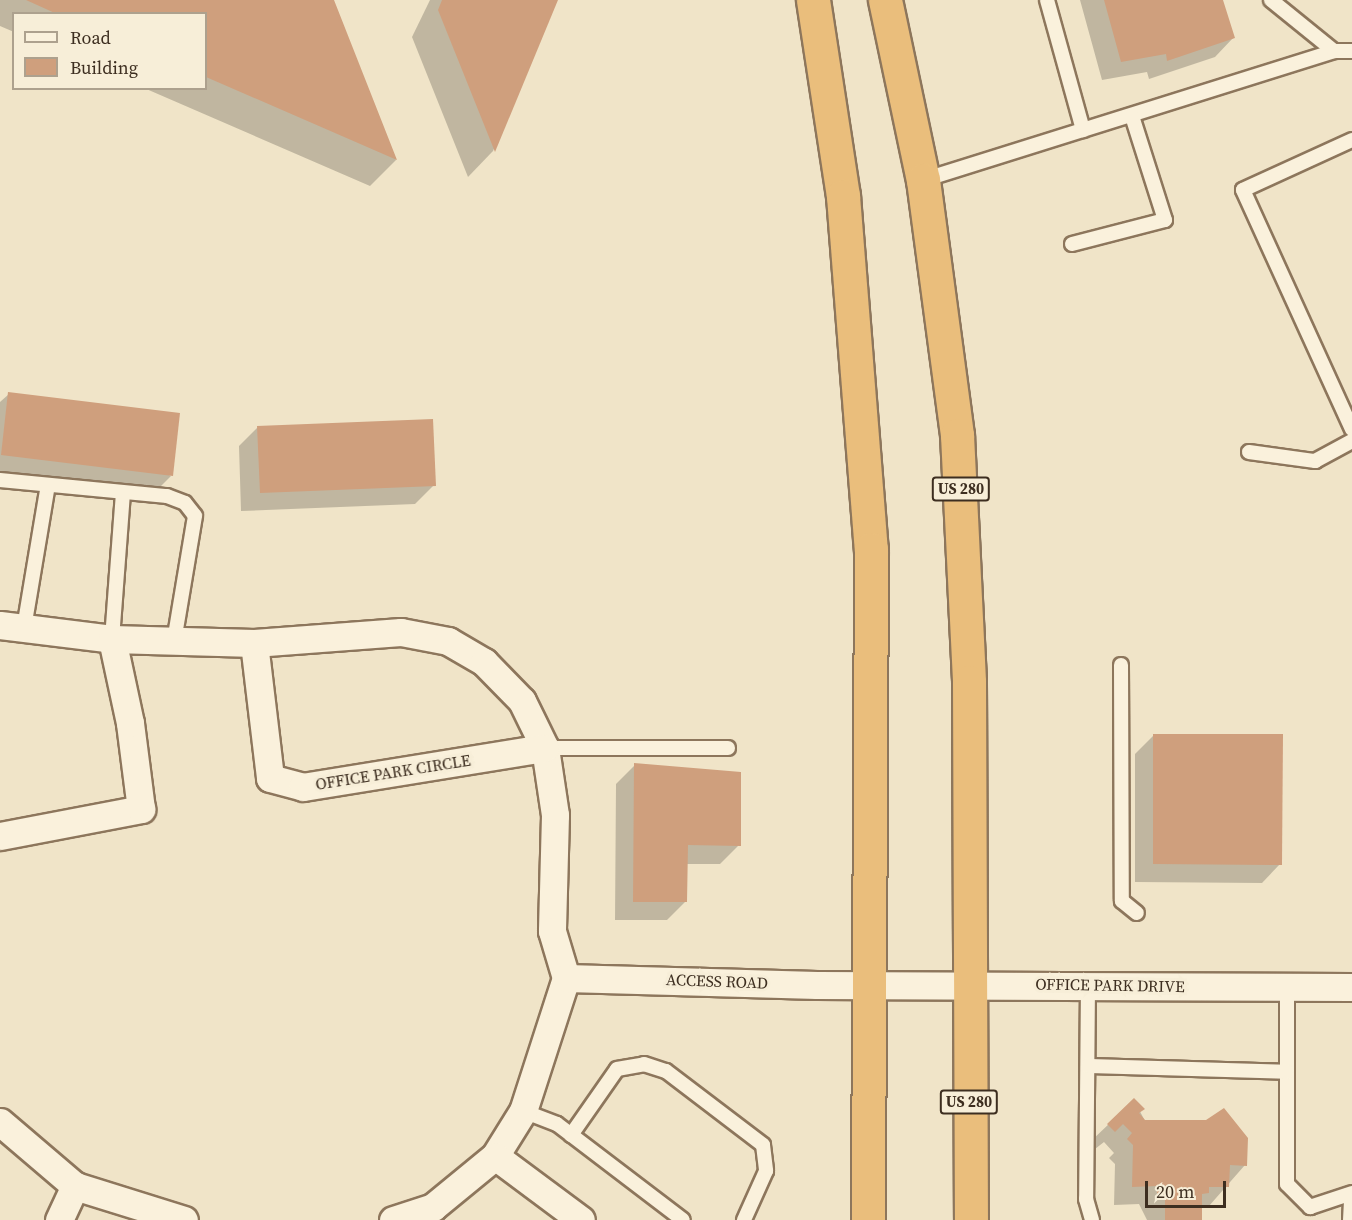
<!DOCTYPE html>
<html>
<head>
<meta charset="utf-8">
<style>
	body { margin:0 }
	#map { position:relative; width:1352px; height:1220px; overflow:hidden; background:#f0e4c8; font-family:"Source Serif 4",serif }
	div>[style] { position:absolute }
	.shadow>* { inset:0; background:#0003 }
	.building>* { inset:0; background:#cf9f7d }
	.roads { filter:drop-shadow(2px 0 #8d765c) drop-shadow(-2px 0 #8d765c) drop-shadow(0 2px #8d765c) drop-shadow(0 -2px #8d765c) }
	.service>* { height:14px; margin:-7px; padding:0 7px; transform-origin:7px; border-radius:7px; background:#faf1dc }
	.minor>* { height:27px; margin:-13.5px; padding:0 13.5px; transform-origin:13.5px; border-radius:13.5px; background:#faf1dc }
	.trunk>* { height:33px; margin:-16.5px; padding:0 16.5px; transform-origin:16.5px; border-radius:16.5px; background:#eabe7c }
	span { translate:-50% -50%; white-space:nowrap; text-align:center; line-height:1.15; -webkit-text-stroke:6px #f7eed8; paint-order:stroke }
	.shield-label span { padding:2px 4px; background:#f7eed8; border:2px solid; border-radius:4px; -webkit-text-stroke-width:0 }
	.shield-label { font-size:15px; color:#3d2e20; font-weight:700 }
	.street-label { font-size:16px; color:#3d2e20 }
	.legend { position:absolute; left:12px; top:12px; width:195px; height:78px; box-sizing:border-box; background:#f7eed8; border:2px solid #ada18e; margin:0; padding:8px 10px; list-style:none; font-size:18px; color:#3d2e20 }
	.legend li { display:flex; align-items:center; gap:12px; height:30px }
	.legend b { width:30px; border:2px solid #ada18e }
	.scale { position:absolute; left:1145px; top:1181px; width:81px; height:27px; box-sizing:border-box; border:3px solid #3d2e20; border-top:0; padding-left:8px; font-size:18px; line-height:21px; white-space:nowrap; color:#3d2e20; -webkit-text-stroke:4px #f7eed8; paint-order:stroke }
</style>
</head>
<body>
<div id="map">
	<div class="shadow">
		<div style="clip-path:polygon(0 0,332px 0,396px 160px,370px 186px,144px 88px,206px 88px,206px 14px,14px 14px,14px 32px,0 26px)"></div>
		<div style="clip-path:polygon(430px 0,557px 0,493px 151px,468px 177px,412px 37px)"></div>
		<div style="clip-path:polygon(1080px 0,1221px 0,1233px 38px,1215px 57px,1149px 79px,1147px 72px,1102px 80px)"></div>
		<div style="clip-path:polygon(9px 394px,171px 476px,153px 494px,0 476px,0 402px)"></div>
		<div style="clip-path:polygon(257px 428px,434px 485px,415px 504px,241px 511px,239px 446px)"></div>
		<div style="clip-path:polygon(1154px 735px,1280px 864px,1262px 883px,1135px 882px,1135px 754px)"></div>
		<div style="clip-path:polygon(635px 765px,739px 845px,720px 864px,686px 864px,686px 901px,667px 920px,615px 920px,616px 784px)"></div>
		<div style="clip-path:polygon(1134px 1100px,1145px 1121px,1245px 1165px,1209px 1206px,1201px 1205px,1200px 1220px,1147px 1220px,1139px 1204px,1114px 1205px,1115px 1164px,1109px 1158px,1114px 1153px,1104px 1142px,1095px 1149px,1089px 1143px)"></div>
	</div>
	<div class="building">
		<div style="clip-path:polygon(26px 0,334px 0,397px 160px,206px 77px,206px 14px,57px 14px)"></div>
		<div style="clip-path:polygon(442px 0,558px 0,495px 152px,438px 10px)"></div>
		<div style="clip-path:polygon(1104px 0,1223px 0,1235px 38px,1167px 61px,1166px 54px,1121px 62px)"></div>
		<div style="clip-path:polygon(8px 392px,180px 413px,173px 476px,1px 455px)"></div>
		<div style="clip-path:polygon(433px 419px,436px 486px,260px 493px,257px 426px)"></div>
		<div style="clip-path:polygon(1153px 734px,1283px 734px,1282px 865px,1153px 864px)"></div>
		<div style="clip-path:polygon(634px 763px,741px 772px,741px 846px,688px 845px,687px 902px,633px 902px)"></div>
		<div style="clip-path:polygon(1134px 1098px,1145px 1109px,1139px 1113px,1145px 1120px,1206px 1120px,1224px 1108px,1248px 1138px,1247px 1166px,1230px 1165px,1229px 1187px,1209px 1187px,1209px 1193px,1202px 1194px,1202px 1220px,1165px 1220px,1165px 1194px,1157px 1194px,1157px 1186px,1132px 1187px,1133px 1145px,1127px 1139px,1132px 1133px,1123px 1124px,1115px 1132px,1107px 1124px)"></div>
	</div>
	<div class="roads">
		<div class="service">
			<div style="left:1047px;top:0;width:135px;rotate:74.5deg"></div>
			<div style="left:1271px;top:0;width:81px;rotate:39deg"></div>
			<div style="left:1352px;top:140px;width:120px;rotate:155.4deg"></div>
			<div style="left:1243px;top:190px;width:263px;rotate:65.5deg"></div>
			<div style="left:923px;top:180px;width:431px;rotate:-17.4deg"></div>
			<div style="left:1334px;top:51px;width:18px"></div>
			<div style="left:1072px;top:244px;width:96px;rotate:-14.5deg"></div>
			<div style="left:1165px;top:220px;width:109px;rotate:-107.6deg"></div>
			<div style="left:1249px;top:452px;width:67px;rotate:7.8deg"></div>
			<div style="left:1315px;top:461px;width:42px;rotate:-28.4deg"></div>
			<div style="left:0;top:480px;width:168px;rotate:5.5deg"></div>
			<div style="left:167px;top:496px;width:19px;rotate:21deg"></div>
			<div style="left:185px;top:503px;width:16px;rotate:52deg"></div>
			<div style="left:195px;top:516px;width:127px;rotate:99.5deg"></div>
			<div style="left:24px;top:628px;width:145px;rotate:-80.5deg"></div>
			<div style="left:112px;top:639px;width:147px;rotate:-85.7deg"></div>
			<div style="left:1121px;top:665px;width:236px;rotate:89.8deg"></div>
			<div style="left:1122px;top:901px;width:19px;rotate:39deg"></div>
			<div style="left:545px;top:748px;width:183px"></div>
			<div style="left:1088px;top:985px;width:214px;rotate:90.5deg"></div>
			<div style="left:1086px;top:1199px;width:22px;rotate:74deg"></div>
			<div style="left:1287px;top:986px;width:198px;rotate:90deg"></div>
			<div style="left:1287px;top:1184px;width:33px;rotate:45deg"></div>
			<div style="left:1310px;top:1207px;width:44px;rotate:-18.4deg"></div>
			<div style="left:1088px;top:1066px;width:199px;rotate:1.7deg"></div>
			<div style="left:523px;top:1111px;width:36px;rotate:21deg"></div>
			<div style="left:557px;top:1124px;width:158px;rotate:37.3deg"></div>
			<div style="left:571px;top:1135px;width:80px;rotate:-55.1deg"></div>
			<div style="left:617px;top:1069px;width:27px;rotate:-10deg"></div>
			<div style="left:644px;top:1064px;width:23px;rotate:18deg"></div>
			<div style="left:666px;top:1071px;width:122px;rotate:37.3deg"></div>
			<div style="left:763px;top:1145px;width:26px;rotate:83deg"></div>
			<div style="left:766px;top:1171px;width:54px;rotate:114.2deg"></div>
			<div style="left:1350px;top:1220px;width:22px;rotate:-87deg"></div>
		</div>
		<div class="minor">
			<div style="left:0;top:625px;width:113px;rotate:7.1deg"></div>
			<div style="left:112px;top:639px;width:142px;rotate:1.6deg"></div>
			<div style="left:254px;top:643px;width:147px;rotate:-4.3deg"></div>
			<div style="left:401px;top:632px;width:48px;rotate:10.8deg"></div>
			<div style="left:448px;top:641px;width:42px;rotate:30.3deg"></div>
			<div style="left:484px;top:662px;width:54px;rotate:45.7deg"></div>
			<div style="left:522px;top:701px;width:52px;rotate:63.9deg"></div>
			<div style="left:545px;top:748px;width:68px;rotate:81.5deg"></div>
			<div style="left:555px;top:815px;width:116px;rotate:91.5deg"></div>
			<div style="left:552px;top:931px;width:49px;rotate:73.4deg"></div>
			<div style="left:566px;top:978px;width:140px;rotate:107.9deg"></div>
			<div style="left:523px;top:1111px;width:53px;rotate:121.9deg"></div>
			<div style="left:495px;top:1156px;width:80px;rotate:140.6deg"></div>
			<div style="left:433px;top:1207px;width:42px;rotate:162deg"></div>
			<div style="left:254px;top:643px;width:136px;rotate:83.2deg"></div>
			<div style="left:270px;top:778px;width:34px;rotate:15deg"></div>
			<div style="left:303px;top:787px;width:245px;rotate:-9.2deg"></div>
			<div style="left:0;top:836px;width:144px;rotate:-10.8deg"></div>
			<div style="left:141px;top:809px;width:87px;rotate:-97.3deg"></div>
			<div style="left:130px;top:723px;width:86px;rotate:-102.1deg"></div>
			<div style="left:566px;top:978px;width:251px;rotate:1.6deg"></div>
			<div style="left:817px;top:985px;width:535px;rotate:0.21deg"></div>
			<div style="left:0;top:1122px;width:99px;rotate:40.5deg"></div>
			<div style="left:75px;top:1186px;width:114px;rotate:17.3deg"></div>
			<div style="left:495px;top:1156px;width:107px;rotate:36.7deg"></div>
			<div style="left:59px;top:1220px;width:38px;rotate:-65deg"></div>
		</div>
		<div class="trunk">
			<div style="left:813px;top:0;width:198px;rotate:81.3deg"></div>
			<div style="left:843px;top:196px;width:354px;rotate:85.5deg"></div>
			<div style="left:871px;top:549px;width:671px;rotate:90.26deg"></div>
			<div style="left:885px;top:0;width:184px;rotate:78.1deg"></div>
			<div style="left:923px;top:180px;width:257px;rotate:82.4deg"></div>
			<div style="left:957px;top:435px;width:247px;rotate:87.2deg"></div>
			<div style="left:969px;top:682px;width:538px;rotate:89.79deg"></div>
		</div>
	</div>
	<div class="shield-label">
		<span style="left:961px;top:489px">US 280</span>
		<span style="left:969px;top:1102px">US 280</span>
	</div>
	<div class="street-label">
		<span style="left:393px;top:772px;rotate:-9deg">OFFICE PARK CIRCLE</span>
		<span style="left:717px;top:981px;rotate:2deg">ACCESS ROAD</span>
		<span style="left:1110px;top:985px;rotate:1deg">OFFICE PARK DRIVE</span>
	</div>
	<ul class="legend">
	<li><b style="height:8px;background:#faf1dc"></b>Road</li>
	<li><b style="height:16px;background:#cf9f7d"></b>Building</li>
	</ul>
	<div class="scale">20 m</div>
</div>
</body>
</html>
